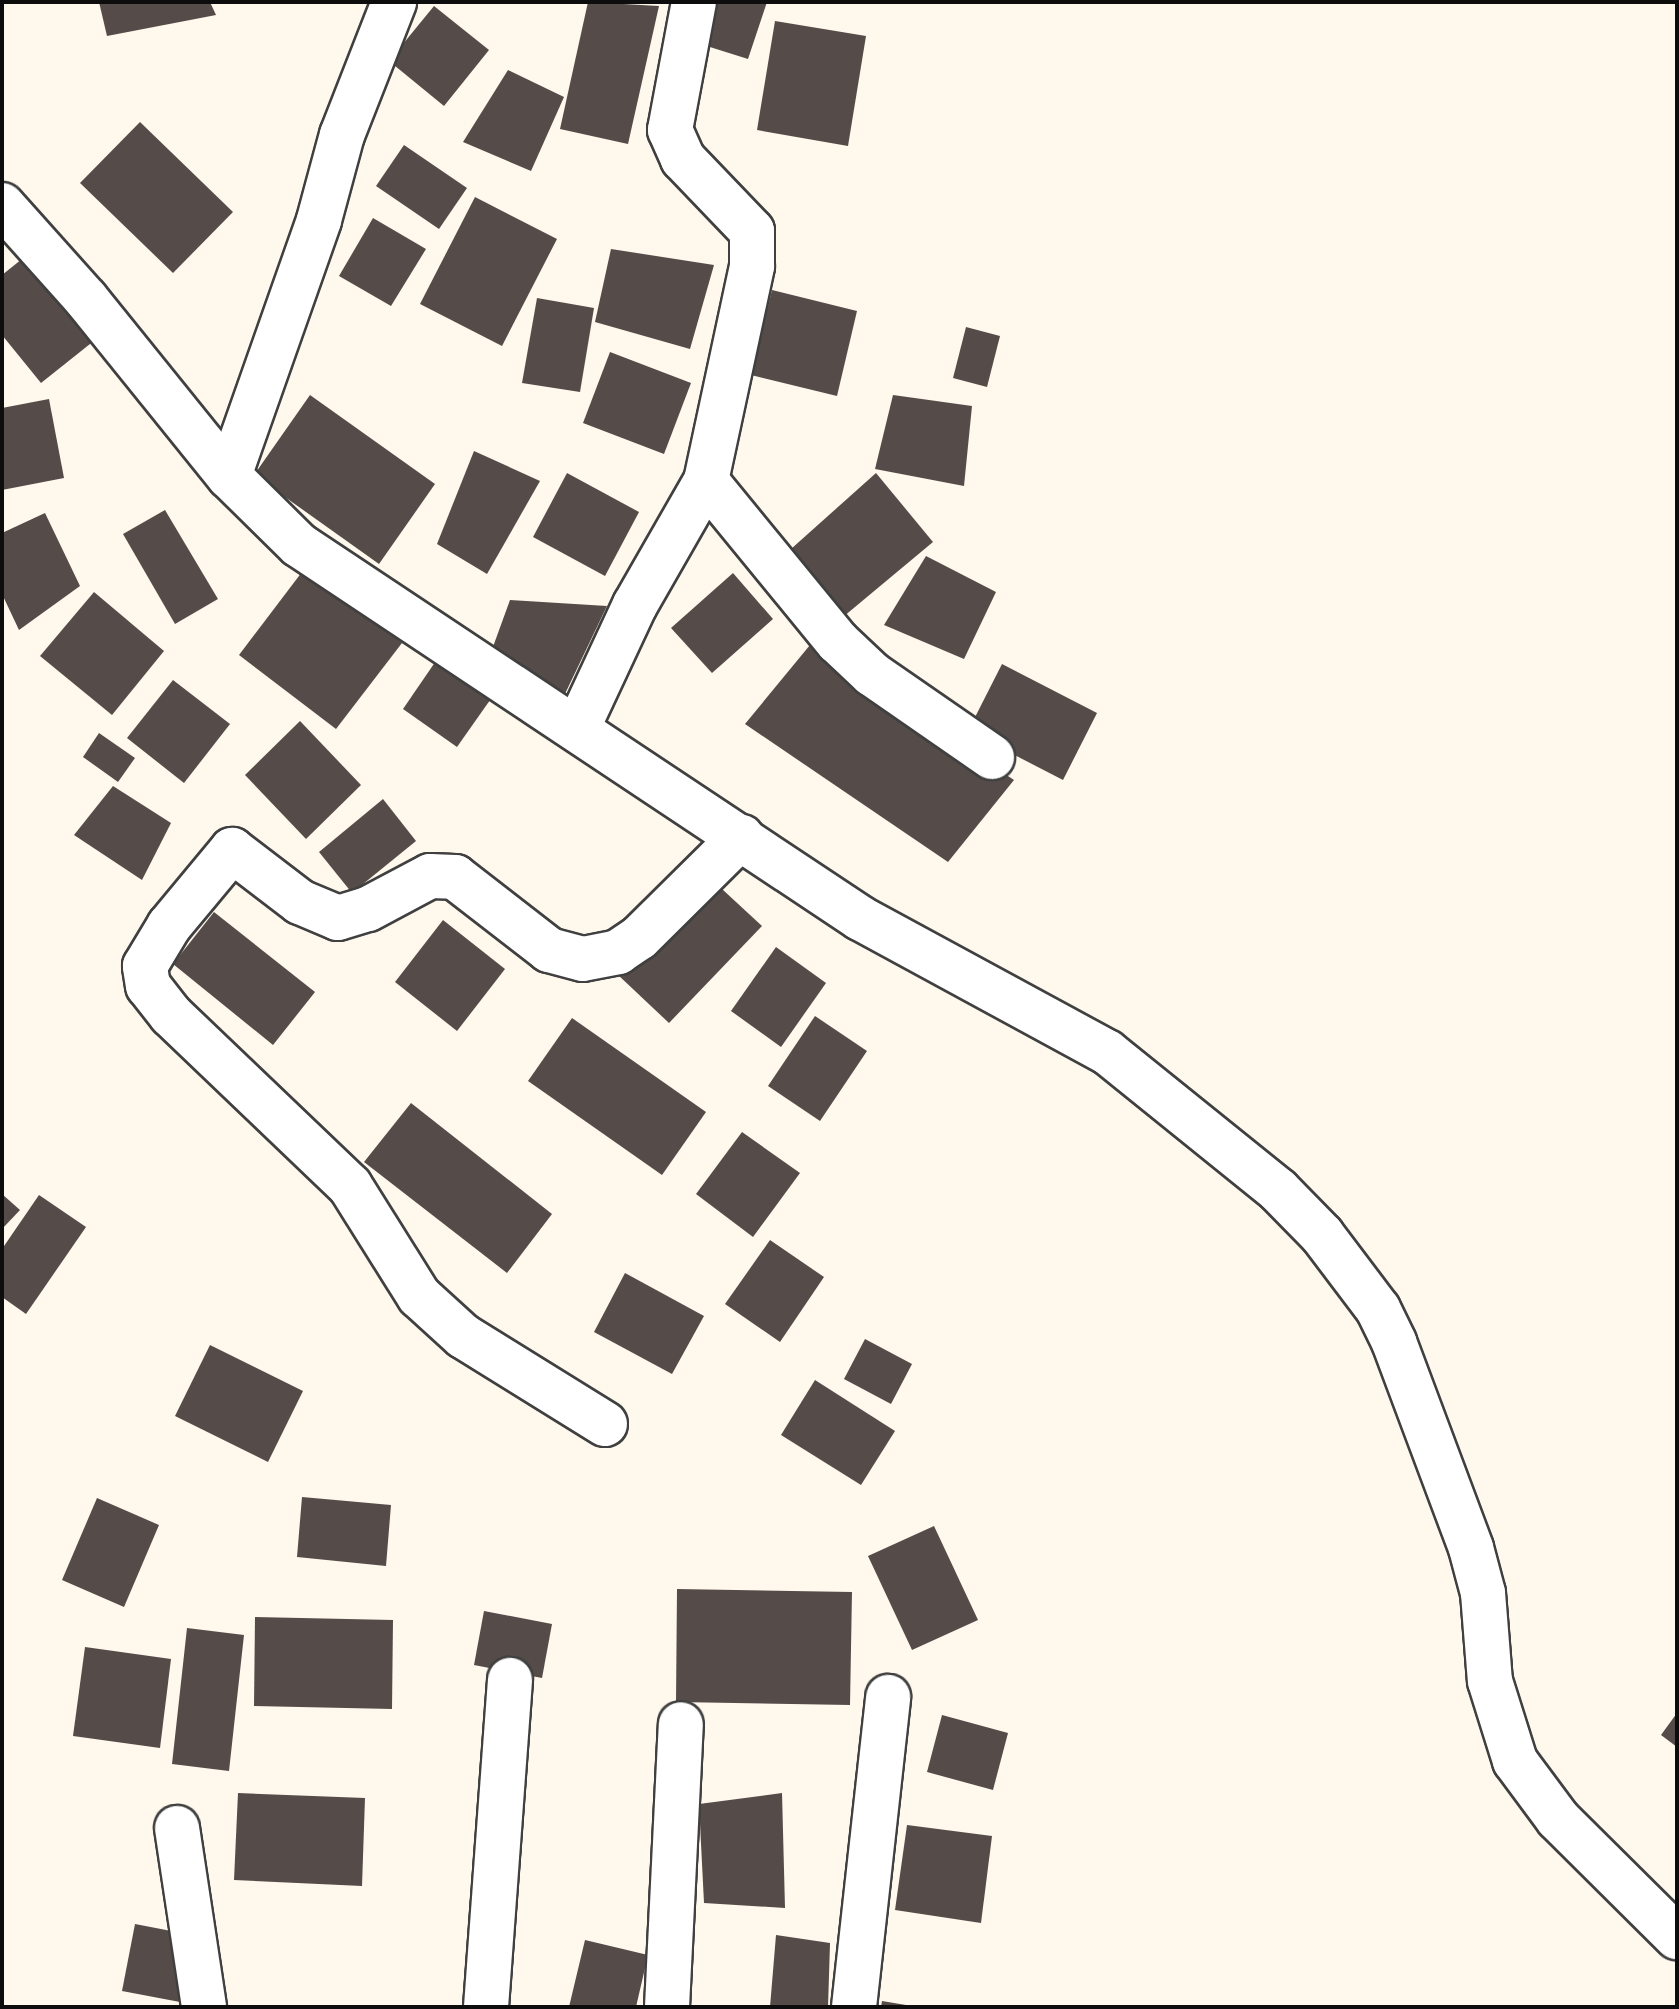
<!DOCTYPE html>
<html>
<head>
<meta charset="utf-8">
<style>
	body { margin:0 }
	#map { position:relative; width:1679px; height:2009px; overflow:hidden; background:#fff8ed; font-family:Bitter,serif }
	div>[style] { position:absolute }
	.building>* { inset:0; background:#554c49 }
	.roads { filter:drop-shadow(2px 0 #404040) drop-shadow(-2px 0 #404040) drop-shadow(0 2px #404040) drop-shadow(0 -2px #404040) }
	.street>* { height:44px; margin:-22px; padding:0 22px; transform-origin:22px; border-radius:22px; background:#fff }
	span { translate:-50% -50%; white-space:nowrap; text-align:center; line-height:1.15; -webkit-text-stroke:8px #fff; paint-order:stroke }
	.frame { position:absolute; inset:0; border:4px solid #0d0d0d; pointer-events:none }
</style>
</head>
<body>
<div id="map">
	<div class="building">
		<div style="clip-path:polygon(99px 2px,210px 2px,216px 15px,107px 36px)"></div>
		<div style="clip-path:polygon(588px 2px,659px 6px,628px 144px,560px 129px)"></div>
		<div style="clip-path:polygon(707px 2px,767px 2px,748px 59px,694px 42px)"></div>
		<div style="clip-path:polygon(434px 6px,489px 50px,444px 106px,389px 61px)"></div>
		<div style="clip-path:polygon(775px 21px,866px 36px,848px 146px,757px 130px)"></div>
		<div style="clip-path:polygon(508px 70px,564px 97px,531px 171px,463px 142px)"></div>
		<div style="clip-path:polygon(140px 122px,233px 212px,173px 273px,80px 183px)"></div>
		<div style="clip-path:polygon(404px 145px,467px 188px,439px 229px,376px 186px)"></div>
		<div style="clip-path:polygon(475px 197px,557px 239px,502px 346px,420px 304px)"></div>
		<div style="clip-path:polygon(373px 218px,426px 249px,391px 306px,339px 276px)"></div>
		<div style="clip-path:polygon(611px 249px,714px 265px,690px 349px,595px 322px)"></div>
		<div style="clip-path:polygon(27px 255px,95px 340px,41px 383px,2px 335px,2px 275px)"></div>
		<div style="clip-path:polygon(772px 290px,857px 311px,837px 396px,751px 375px)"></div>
		<div style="clip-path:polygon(537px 298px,594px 308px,580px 392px,522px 383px)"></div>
		<div style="clip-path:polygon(966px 327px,1000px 336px,987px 387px,953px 378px)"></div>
		<div style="clip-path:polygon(610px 352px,691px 383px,664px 454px,583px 423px)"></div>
		<div style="clip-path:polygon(310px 395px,435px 484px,379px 564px,254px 475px)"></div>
		<div style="clip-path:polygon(893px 395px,972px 406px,964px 486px,875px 469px)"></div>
		<div style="clip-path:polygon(49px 399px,64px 478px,2px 490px,2px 408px)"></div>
		<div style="clip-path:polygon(474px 451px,540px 481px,487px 574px,437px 544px)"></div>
		<div style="clip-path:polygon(567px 473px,639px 512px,605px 576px,533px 537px)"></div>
		<div style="clip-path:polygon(876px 473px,933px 542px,843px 617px,791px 549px)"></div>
		<div style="clip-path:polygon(165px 510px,218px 599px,175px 624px,123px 534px)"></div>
		<div style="clip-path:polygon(45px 513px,80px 586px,19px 630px,2px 594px,2px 533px)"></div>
		<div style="clip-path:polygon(926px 556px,996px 592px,964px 659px,884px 625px)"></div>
		<div style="clip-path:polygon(305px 568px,402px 643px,336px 729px,239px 655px)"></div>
		<div style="clip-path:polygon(733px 573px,773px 619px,712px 673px,671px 628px)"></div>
		<div style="clip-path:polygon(94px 592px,164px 651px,112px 715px,40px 656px)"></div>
		<div style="clip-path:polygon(510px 600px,607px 606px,563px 698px,490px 655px)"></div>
		<div style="clip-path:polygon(810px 645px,1014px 780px,948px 862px,745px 724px)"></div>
		<div style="clip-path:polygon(440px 655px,495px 693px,457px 747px,403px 709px)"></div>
		<div style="clip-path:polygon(1002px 664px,1097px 713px,1063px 780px,968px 731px)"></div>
		<div style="clip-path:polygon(173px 680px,230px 724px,184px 783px,127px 738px)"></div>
		<div style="clip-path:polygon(300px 721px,361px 785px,306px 839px,245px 775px)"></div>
		<div style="clip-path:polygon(99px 733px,135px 758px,118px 782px,83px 757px)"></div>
		<div style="clip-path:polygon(113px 786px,171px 823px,142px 880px,74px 835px)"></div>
		<div style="clip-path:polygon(383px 799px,416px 841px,352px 893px,319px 852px)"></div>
		<div style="clip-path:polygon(709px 877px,762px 926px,669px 1023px,617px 974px)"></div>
		<div style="clip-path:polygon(214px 912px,315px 992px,273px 1045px,173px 964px)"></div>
		<div style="clip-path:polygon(443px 920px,505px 969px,457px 1031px,395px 982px)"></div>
		<div style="clip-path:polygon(776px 947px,826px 983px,781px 1047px,731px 1011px)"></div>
		<div style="clip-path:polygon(815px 1016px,867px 1051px,820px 1121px,768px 1086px)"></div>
		<div style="clip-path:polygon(572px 1018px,706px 1112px,662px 1175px,528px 1081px)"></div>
		<div style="clip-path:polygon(411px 1103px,552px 1214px,507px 1273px,364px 1162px)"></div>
		<div style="clip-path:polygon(742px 1132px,800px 1173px,753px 1237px,696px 1194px)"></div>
		<div style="clip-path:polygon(2px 1194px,20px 1210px,2px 1229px)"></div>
		<div style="clip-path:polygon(39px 1195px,86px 1227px,26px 1314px,2px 1297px,2px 1249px)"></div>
		<div style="clip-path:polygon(770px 1240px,824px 1277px,780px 1342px,725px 1304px)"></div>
		<div style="clip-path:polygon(625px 1273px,704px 1316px,672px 1374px,594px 1332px)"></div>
		<div style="clip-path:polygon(865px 1339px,912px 1364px,891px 1404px,844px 1379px)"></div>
		<div style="clip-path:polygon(210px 1345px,303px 1391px,268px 1462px,175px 1416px)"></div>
		<div style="clip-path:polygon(815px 1380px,895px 1431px,861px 1485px,781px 1435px)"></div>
		<div style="clip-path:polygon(302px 1497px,391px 1505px,386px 1566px,297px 1557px)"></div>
		<div style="clip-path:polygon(97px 1498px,159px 1525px,124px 1607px,62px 1580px)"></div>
		<div style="clip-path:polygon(934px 1526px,978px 1620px,912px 1650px,868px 1556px)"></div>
		<div style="clip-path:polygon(677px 1589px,852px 1592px,850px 1705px,676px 1702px)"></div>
		<div style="clip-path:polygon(484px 1611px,552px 1624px,542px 1678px,474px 1665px)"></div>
		<div style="clip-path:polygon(255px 1617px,393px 1620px,392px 1709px,254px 1706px)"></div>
		<div style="clip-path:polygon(187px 1628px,244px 1635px,229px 1771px,172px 1764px)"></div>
		<div style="clip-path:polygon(85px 1647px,171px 1659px,160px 1748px,73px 1736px)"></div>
		<div style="clip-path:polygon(1677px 1713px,1677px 1747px,1661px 1735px)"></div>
		<div style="clip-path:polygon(942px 1715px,1008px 1733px,993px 1790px,927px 1772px)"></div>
		<div style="clip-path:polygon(238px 1793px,365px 1798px,362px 1886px,234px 1880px)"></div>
		<div style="clip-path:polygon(782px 1793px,785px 1908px,704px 1903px,699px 1804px)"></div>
		<div style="clip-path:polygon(907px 1825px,992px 1836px,981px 1923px,895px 1910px)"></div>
		<div style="clip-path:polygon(135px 1924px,192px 1935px,180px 2002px,122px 1991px)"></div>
		<div style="clip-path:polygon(776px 1935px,830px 1943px,828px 2007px,770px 2007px)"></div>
		<div style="clip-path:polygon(585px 1940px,648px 1955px,636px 2007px,569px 2007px)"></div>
		<div style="clip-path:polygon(882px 2001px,906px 2005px,906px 2007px,881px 2007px)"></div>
	</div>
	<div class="roads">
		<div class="street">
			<div style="left:2px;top:205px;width:126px;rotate:48.2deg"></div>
			<div style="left:86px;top:299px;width:228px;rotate:51.1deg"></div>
			<div style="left:229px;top:476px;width:98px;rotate:44.6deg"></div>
			<div style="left:299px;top:545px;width:674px;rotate:33.62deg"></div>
			<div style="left:860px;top:918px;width:281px;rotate:28.5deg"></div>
			<div style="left:1107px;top:1052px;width:220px;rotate:38.9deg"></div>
			<div style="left:1278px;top:1190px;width:63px;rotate:45.6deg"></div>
			<div style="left:1322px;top:1235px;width:93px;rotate:52.9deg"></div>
			<div style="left:1378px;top:1309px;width:37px;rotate:64deg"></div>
			<div style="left:1394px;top:1342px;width:220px;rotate:69.5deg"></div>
			<div style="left:1471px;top:1548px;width:47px;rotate:75.1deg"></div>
			<div style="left:1483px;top:1593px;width:88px;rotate:85.5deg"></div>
			<div style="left:1490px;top:1681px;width:84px;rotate:72.6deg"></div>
			<div style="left:1515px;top:1761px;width:72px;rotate:53.4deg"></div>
			<div style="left:1558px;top:1819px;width:168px;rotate:44.8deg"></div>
			<div style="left:229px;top:476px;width:271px;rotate:-70.6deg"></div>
			<div style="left:319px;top:220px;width:88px;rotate:-74.9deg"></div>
			<div style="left:342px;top:135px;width:143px;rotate:-68.6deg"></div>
			<div style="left:706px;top:481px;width:208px;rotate:50.7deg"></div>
			<div style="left:838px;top:642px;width:47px;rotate:43.3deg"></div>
			<div style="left:872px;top:674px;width:146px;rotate:34.7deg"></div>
			<div style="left:578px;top:727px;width:135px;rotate:-65deg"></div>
			<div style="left:635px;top:605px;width:143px;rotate:-60.2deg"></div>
			<div style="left:706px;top:481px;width:220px;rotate:-77.9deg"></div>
			<div style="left:752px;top:266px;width:35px;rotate:-90deg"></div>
			<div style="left:752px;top:231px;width:100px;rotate:-133.8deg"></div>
			<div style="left:683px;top:159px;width:32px;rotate:-114deg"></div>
			<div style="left:670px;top:130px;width:130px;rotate:-79.4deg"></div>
			<div style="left:605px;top:1424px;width:167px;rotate:-148.2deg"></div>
			<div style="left:463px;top:1336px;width:59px;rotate:-137.7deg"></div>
			<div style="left:419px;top:1296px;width:130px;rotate:-122.1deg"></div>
			<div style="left:350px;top:1186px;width:248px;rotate:-136.3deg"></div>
			<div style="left:171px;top:1015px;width:37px;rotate:-128deg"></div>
			<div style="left:148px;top:986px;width:20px;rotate:-99deg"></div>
			<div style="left:145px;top:966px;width:47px;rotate:-59deg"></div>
			<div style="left:169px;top:926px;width:99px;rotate:-50.3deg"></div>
			<div style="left:232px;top:850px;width:86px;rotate:37.4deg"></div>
			<div style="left:300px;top:902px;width:41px;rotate:22.8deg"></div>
			<div style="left:338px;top:918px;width:31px;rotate:-17deg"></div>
			<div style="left:368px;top:909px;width:70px;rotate:-28deg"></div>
			<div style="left:430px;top:876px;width:25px;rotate:2deg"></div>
			<div style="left:455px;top:877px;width:119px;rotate:37.8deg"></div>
			<div style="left:549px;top:950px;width:35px;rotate:15deg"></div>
			<div style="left:583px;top:959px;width:36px;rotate:-11deg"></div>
			<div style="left:618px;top:952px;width:25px;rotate:-34deg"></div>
			<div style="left:639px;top:938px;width:144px;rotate:-44.7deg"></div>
			<div style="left:177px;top:1828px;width:181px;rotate:81.4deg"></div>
			<div style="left:486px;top:2007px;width:328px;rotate:-85.8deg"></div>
			<div style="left:667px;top:2007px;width:283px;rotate:-87.2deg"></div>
			<div style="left:854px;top:2007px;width:312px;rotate:-83.7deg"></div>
		</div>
	</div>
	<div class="frame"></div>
</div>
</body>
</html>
